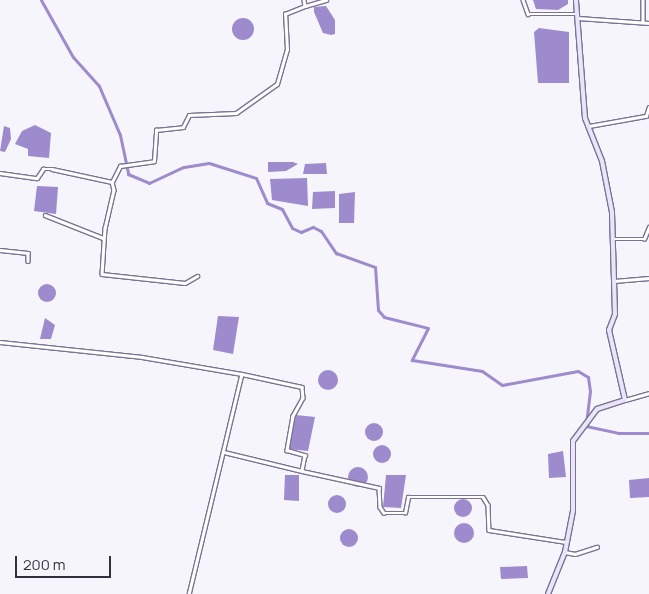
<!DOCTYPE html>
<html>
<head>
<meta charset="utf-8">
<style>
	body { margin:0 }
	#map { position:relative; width:649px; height:594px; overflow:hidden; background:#f6f5fc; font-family:Manrope,sans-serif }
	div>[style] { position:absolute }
	.water>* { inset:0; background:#9d8bcd }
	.round { border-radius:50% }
	.canal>* { height:3px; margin:-1.5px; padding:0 1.5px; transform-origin:1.5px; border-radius:1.5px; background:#9d8bcd }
	.roads { filter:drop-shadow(1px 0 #7a7391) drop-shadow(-1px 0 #7a7391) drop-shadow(0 1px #7a7391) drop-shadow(0 -1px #7a7391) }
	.street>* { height:2.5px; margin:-1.25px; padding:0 1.25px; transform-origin:1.25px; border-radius:1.25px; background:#fff }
	.secondary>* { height:4px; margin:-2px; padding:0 2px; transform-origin:2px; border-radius:2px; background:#ebe5fb }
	span { translate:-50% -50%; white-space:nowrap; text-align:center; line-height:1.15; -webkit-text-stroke:5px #f6f5fc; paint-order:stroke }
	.scale { position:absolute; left:15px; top:556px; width:96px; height:22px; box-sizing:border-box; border:2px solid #34313e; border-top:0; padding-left:6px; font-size:15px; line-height:18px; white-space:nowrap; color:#34313e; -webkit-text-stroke:4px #f6f5fc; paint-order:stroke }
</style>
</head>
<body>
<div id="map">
	<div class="water">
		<div style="clip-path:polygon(533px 0,568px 0,568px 4px,558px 10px,536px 9px)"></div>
		<div style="clip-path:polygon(326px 6px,335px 20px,335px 34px,331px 35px,323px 33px,314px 12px,314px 7px)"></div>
		<div class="round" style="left:232px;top:18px;width:22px;height:22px"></div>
		<div style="clip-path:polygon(539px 28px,569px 32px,569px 83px,538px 83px,534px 32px)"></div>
		<div style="clip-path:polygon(35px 125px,51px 133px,49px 158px,28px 156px,28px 149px,15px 144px,22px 131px)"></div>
		<div style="clip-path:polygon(4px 126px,10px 128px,11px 139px,5px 152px,0 151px)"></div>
		<div style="clip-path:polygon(268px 162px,293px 162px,298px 164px,286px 171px,268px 172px)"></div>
		<div style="clip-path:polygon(326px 163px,327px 174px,303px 174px,305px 164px)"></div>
		<div style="clip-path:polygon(307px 178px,308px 206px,272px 200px,270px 179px)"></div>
		<div style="clip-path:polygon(37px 186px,58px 187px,56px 214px,34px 211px)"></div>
		<div style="clip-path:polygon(335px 191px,335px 208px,312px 209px,313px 192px)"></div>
		<div style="clip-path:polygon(355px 192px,354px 223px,339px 223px,339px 194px)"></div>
		<div class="round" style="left:38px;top:284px;width:18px;height:18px"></div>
		<div style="clip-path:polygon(218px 316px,239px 317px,233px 354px,213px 350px)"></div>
		<div style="clip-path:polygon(45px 318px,55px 325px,51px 339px,40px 339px)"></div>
		<div class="round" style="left:318px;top:370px;width:20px;height:20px"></div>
		<div style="clip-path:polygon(296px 415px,315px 417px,308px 451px,289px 449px)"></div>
		<div class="round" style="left:365px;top:423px;width:18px;height:18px"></div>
		<div class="round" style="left:373px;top:445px;width:18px;height:18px"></div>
		<div style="clip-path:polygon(563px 451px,566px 477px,549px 478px,548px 454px)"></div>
		<div class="round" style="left:348px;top:467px;width:20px;height:20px"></div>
		<div style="clip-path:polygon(285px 475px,299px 475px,299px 501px,284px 500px)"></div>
		<div style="clip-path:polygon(386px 475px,406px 475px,401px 508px,383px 507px)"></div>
		<div style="clip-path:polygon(649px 478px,649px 497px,630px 498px,629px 480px)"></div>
		<div class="round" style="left:328px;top:495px;width:18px;height:18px"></div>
		<div class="round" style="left:454px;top:499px;width:18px;height:18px"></div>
		<div class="round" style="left:454px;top:523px;width:20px;height:20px"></div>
		<div class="round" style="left:340px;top:529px;width:18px;height:18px"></div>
		<div style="clip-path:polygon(527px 566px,528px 578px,501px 579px,500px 567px)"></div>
	</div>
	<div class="canal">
		<div style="left:41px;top:0;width:65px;rotate:60.7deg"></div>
		<div style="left:73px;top:57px;width:39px;rotate:48deg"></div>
		<div style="left:99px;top:86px;width:53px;rotate:66.8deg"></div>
		<div style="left:120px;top:135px;width:40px;rotate:78deg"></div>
		<div style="left:128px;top:174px;width:23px;rotate:23deg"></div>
		<div style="left:149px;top:183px;width:38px;rotate:-25deg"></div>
		<div style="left:184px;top:167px;width:25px;rotate:-9deg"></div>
		<div style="left:209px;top:163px;width:49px;rotate:17.7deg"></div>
		<div style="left:256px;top:178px;width:27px;rotate:66deg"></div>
		<div style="left:267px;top:203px;width:16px;rotate:22deg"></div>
		<div style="left:282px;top:209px;width:21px;rotate:62deg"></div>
		<div style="left:292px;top:228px;width:10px;rotate:24deg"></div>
		<div style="left:301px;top:232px;width:13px;rotate:-23deg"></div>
		<div style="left:313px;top:227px;width:9px;rotate:27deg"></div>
		<div style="left:321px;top:231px;width:27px;rotate:56deg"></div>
		<div style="left:336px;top:253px;width:41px;rotate:19.7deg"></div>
		<div style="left:375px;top:267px;width:43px;rotate:86deg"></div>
		<div style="left:378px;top:310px;width:9px;rotate:49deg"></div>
		<div style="left:384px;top:317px;width:45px;rotate:14deg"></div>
		<div style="left:428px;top:328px;width:36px;rotate:117deg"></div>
		<div style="left:412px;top:360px;width:71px;rotate:8.9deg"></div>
		<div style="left:482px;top:371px;width:24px;rotate:35deg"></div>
		<div style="left:502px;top:385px;width:77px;rotate:-10.4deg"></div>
		<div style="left:578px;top:371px;width:12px;rotate:31deg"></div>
		<div style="left:588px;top:377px;width:14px;rotate:82deg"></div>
		<div style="left:590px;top:391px;width:35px;rotate:97deg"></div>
		<div style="left:586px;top:426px;width:33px;rotate:12deg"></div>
		<div style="left:618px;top:433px;width:31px"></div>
	</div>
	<div class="roads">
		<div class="street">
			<div style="left:304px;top:0;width:6px;rotate:81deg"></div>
			<div style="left:305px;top:6px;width:22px;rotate:-16deg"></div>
			<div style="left:523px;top:0;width:15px;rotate:70deg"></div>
			<div style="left:528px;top:14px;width:48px"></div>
			<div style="left:643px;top:0;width:22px;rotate:90deg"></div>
			<div style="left:578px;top:18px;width:71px;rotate:4deg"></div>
			<div style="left:589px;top:126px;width:58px;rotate:-10deg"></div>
			<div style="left:646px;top:116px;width:9px;rotate:-72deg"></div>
			<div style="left:0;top:173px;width:37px;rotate:8deg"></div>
			<div style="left:37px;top:178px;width:11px;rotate:-56deg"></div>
			<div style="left:43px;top:169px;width:9px"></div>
			<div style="left:52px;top:169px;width:61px;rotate:12.2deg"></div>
			<div style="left:112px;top:182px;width:8px;rotate:76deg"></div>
			<div style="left:114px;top:190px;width:39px;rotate:103deg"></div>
			<div style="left:105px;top:228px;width:46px;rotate:93.7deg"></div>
			<div style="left:102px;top:274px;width:83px;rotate:6.2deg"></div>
			<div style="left:185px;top:283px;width:14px;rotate:-30deg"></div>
			<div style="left:112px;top:182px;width:18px;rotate:-63deg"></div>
			<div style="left:120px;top:166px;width:34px;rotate:-8deg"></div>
			<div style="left:154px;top:161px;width:31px;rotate:-86deg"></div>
			<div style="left:156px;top:130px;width:27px;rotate:-6deg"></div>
			<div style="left:183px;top:127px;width:13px;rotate:-63deg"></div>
			<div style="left:189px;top:115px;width:47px;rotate:-2.4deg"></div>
			<div style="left:236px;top:113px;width:50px;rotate:-35.3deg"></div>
			<div style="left:277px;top:84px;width:35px;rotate:-74deg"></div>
			<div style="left:287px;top:50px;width:36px;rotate:-93deg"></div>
			<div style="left:285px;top:14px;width:22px;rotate:-22deg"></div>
			<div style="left:45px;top:215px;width:62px;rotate:21.6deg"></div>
			<div style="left:613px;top:239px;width:31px"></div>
			<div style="left:644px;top:239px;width:13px;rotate:-67deg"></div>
			<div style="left:0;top:250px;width:28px;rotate:6deg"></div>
			<div style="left:28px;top:253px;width:8px;rotate:90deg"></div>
			<div style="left:614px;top:281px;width:35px;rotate:-5deg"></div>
			<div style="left:0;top:342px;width:143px;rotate:6deg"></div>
			<div style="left:142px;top:357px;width:101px;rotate:9.6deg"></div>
			<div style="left:242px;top:374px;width:226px;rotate:103.5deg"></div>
			<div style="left:242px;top:374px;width:61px;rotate:12.2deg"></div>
			<div style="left:302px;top:387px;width:11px;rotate:85deg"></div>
			<div style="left:303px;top:398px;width:21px;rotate:119deg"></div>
			<div style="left:293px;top:416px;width:35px;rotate:100deg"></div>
			<div style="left:287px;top:450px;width:19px;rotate:16deg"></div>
			<div style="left:305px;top:455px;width:16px;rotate:101deg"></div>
			<div style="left:302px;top:471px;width:79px;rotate:12.4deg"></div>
			<div style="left:379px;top:488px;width:19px;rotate:87deg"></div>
			<div style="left:380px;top:507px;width:7px;rotate:56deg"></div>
			<div style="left:384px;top:513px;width:21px"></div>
			<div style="left:405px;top:513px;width:16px;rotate:-79deg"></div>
			<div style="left:408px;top:497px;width:75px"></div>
			<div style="left:483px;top:497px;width:9px;rotate:58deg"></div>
			<div style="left:488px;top:505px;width:25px;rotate:88deg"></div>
			<div style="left:489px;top:530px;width:78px;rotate:8.9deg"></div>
			<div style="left:625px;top:400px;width:25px;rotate:-16deg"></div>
			<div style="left:224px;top:452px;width:80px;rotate:13.7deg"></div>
			<div style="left:565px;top:552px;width:10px;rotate:11deg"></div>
			<div style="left:575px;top:554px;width:23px;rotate:-18deg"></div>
		</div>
		<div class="secondary">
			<div style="left:548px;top:594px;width:45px;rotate:-68deg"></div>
			<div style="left:565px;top:552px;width:42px;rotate:-79deg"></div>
			<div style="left:573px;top:511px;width:70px;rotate:-90deg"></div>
			<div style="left:573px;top:441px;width:40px;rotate:-53deg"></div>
			<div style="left:597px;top:409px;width:29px;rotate:-18deg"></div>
			<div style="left:625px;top:400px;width:72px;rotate:-102.9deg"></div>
			<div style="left:609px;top:330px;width:17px;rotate:-69deg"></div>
			<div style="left:615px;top:314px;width:102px;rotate:-91.7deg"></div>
			<div style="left:612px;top:212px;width:52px;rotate:-101.1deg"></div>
			<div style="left:602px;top:161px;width:46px;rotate:-111.6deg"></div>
			<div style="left:585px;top:118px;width:118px;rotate:-94.4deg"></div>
		</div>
	</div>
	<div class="scale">200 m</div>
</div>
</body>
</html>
